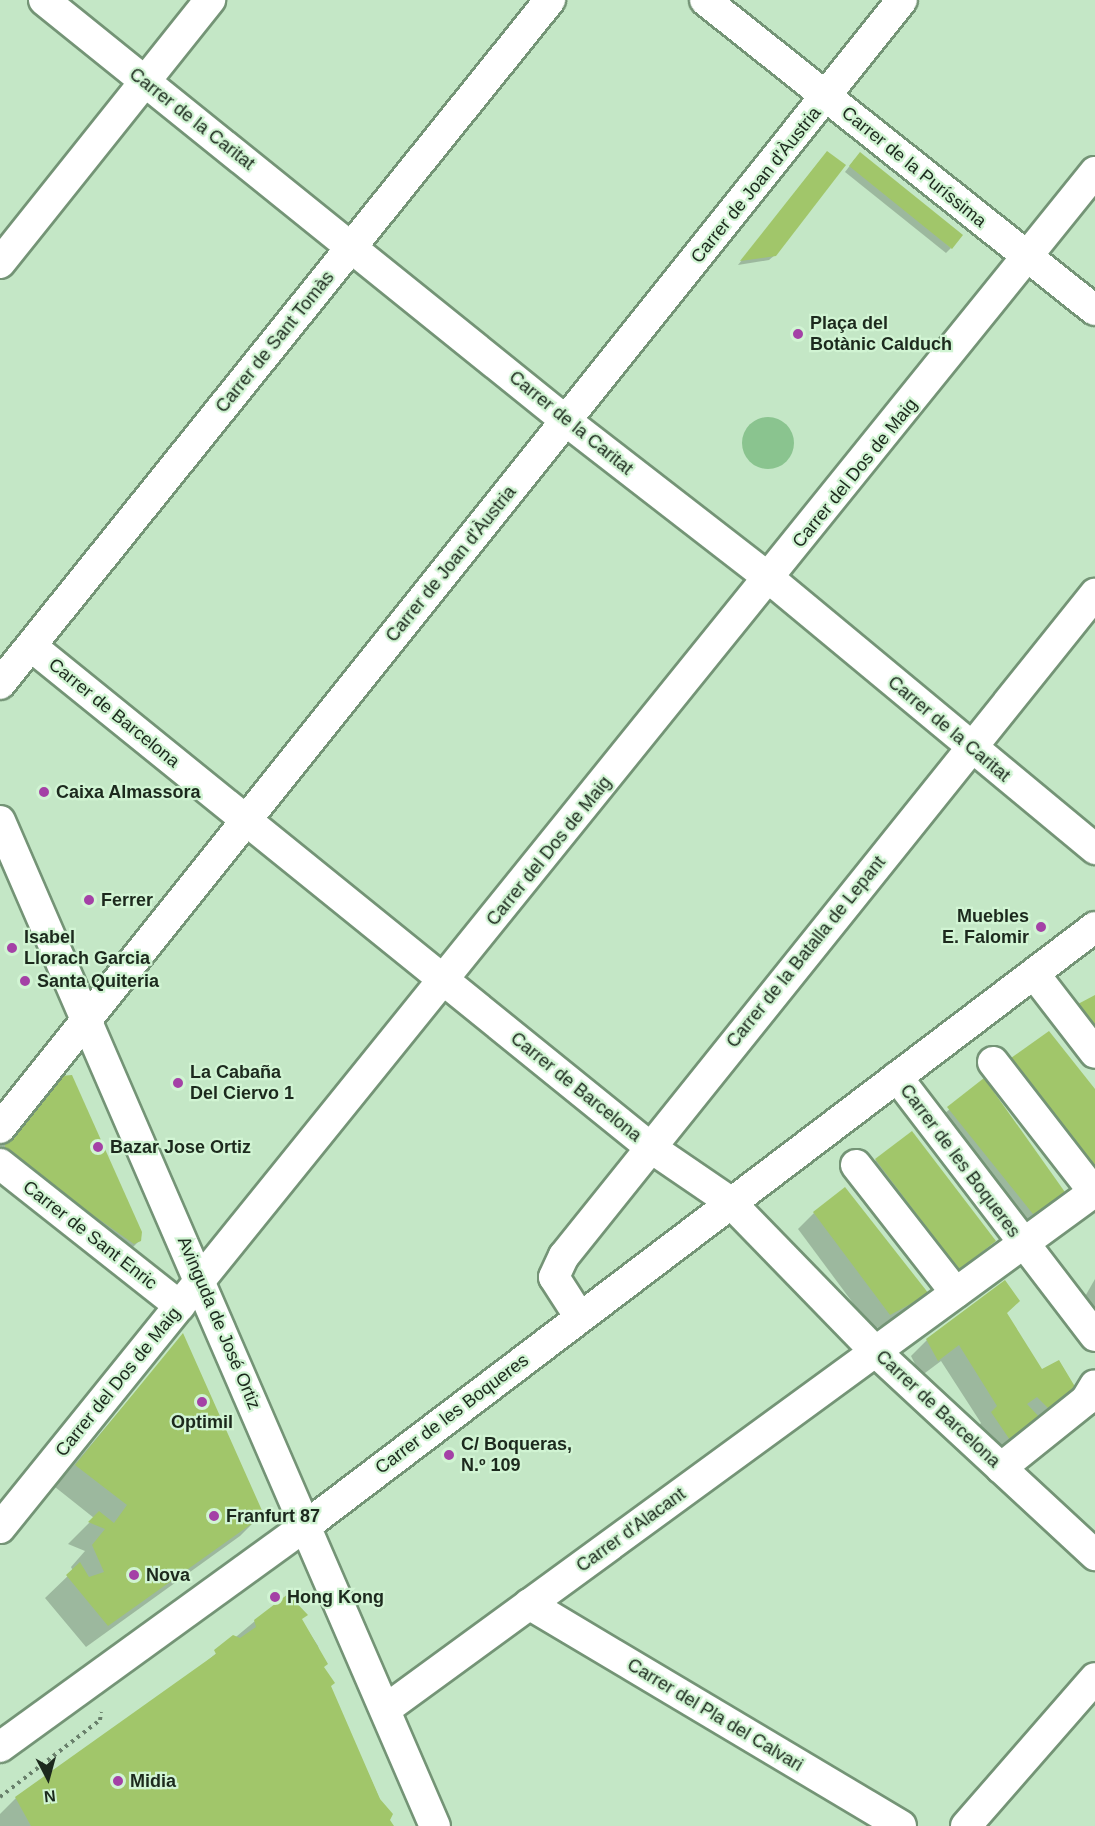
<!DOCTYPE html>
<html>
<head>
<meta charset="utf-8">
<style>
	body { margin:0 }
	#map { position:relative; width:1095px; height:1826px; overflow:hidden; background:#c4e7c6; font-family:Arial,sans-serif }
	div>[style] { position:absolute }
	.green>* { inset:0; background:#8ac48f }
	.round { border-radius:50% }
	.shadow>* { inset:0; background:#0003 }
	.building>* { inset:0; background:#a1c66a }
	.path>* { height:4px; margin-top:-2px; transform-origin:0; background:repeating-linear-gradient(90deg,#69806b 0 3px,transparent 0 7.5px) }
	.roads { filter:drop-shadow(2px 0 #749476) drop-shadow(-2px 0 #749476) drop-shadow(0 2px #749476) drop-shadow(0 -2px #749476) }
	.minor>* { height:30px; margin:-15px; padding:0 15px; transform-origin:15px; border-radius:15px; background:#fff }
	.dots>* { width:16px; height:16px; translate:-50% -50%; box-sizing:border-box; border:3px solid #d1f4d3; border-radius:50% }
	span { translate:-50% -50%; white-space:nowrap; text-align:center; line-height:1.15; -webkit-text-stroke:4.5px #d1f4d3; paint-order:stroke }
	.street-label { font-size:18px; color:#1c291d }
	.poi-label { font-size:18px; color:#1c291d; font-weight:700 }
	.left { translate:0 -50%; text-align:left }
	.right { translate:-100% -50%; text-align:right }
	.north { position:absolute; left:18px; top:1748px; width:60px; height:60px; -webkit-text-stroke:4px #d1f4d3; paint-order:stroke; rotate:174deg; font-size:16px; font-weight:700; line-height:24px; text-align:center; color:#1c291d }
	.north::after { content:''; display:block; margin:auto; width:21px; height:27px; background:#1c291d; clip-path:polygon(50% 0,100% 100%,50% 72%,0 100%) }
</style>
</head>
<body>
<div id="map">
	<div class="green">
		<div class="round" style="left:742px;top:417px;width:52px;height:52px"></div>
	</div>
	<div class="shadow">
		<div style="clip-path:polygon(822px 158px,775px 255px,769px 260px,738px 265px)"></div>
		<div style="clip-path:polygon(855px 159px,951px 248px,946px 253px,845px 172px)"></div>
		<div style="clip-path:polygon(1095px 997px,1095px 1063px,1063px 1022px)"></div>
		<div style="clip-path:polygon(1012px 1059px,1095px 1091px,1095px 1177px,996px 1076px)"></div>
		<div style="clip-path:polygon(984px 1080px,1065px 1195px,1049px 1211px,1015px 1230px,931px 1125px)"></div>
		<div style="clip-path:polygon(36px 1099px,140px 1240px,123px 1257px,0 1177px,0 1145px)"></div>
		<div style="clip-path:polygon(876px 1160px,994px 1241px,941px 1285px,860px 1176px)"></div>
		<div style="clip-path:polygon(814px 1213px,927px 1294px,911px 1310px,873px 1330px,798px 1229px)"></div>
		<div style="clip-path:polygon(1095px 1279px,1095px 1310px,1083px 1300px)"></div>
		<div style="clip-path:polygon(1005px 1313px,1041px 1371px,1075px 1390px,994px 1458px,975px 1430px,981px 1423px,941px 1361px,921px 1376px,911px 1356px,927px 1340px)"></div>
		<div style="clip-path:polygon(183px 1336px,262px 1514px,240px 1536px,86px 1647px,45px 1598px,73px 1571px,71px 1567px,85px 1551px,68px 1544px,94px 1518px,55px 1487px)"></div>
		<div style="clip-path:polygon(301px 1620px,318px 1646px,329px 1687px,392px 1826px,0 1826px,0 1814px,16px 1798px,195px 1671px,255px 1621px)"></div>
	</div>
	<div class="building">
		<div style="clip-path:polygon(827px 151px,846px 165px,776px 256px,740px 261px)"></div>
		<div style="clip-path:polygon(860px 152px,963px 235px,952px 249px,849px 166px)"></div>
		<div style="clip-path:polygon(1095px 995px,1095px 1026px,1078px 1004px)"></div>
		<div style="clip-path:polygon(1049px 1031px,1095px 1089px,1095px 1167px,1011px 1058px)"></div>
		<div style="clip-path:polygon(72px 1075px,142px 1232px,141px 1241px,134px 1244px,5px 1153px,5px 1141px,60px 1076px)"></div>
		<div style="clip-path:polygon(984px 1078px,1067px 1195px,1033px 1214px,947px 1107px)"></div>
		<div style="clip-path:polygon(912px 1131px,996px 1241px,959px 1270px,875px 1159px)"></div>
		<div style="clip-path:polygon(845px 1187px,929px 1294px,890px 1315px,813px 1212px)"></div>
		<div style="clip-path:polygon(1005px 1280px,1020px 1301px,1007px 1313px,1042px 1369px,1059px 1360px,1077px 1390px,1052px 1412px,1037px 1397px,1027px 1404px,1042px 1420px,1012px 1443px,991px 1412px,997px 1406px,959px 1345px,938px 1361px,926px 1339px)"></div>
		<div style="clip-path:polygon(183px 1333px,264px 1515px,108px 1626px,66px 1575px,80px 1562px,89px 1577px,104px 1572px,92px 1545px,105px 1529px,88px 1522px,99px 1511px,114px 1523px,127px 1505px,75px 1465px)"></div>
		<div style="clip-path:polygon(288px 1594px,308px 1615px,302px 1619px,328px 1664px,324px 1667px,335px 1683px,331px 1686px,380px 1799px,393px 1814px,390px 1820px,394px 1826px,31px 1826px,15px 1797px,216px 1654px,214px 1650px,233px 1635px,240px 1638px,256px 1627px,254px 1620px)"></div>
	</div>
	<div class="path">
		<div style="left:0;top:1797px;width:126px;rotate:-37.6deg"></div>
		<div style="left:100px;top:1720px;width:8px;rotate:-83deg"></div>
	</div>
	<div class="roads">
		<div class="minor">
			<div style="left:44px;top:0;width:669px;rotate:38.87deg"></div>
			<div style="left:565px;top:420px;width:259px;rotate:37.8deg"></div>
			<div style="left:770px;top:579px;width:423px;rotate:39.7deg"></div>
			<div style="left:705px;top:0;width:498px;rotate:38.5deg"></div>
			<div style="left:0;top:263px;width:337px;rotate:-51.4deg"></div>
			<div style="left:31px;top:646px;width:796px;rotate:38.99deg"></div>
			<div style="left:650px;top:1147px;width:96px;rotate:34.4deg"></div>
			<div style="left:729px;top:1201px;width:211px;rotate:45.8deg"></div>
			<div style="left:876px;top:1352px;width:299px;rotate:42.8deg"></div>
			<div style="left:0;top:684px;width:878px;rotate:-51.2deg"></div>
			<div style="left:0;top:821px;width:1095px;rotate:66.6deg"></div>
			<div style="left:1035px;top:975px;width:98px;rotate:52.4deg"></div>
			<div style="left:993px;top:1062px;width:165px;rotate:52.2deg"></div>
			<div style="left:897px;top:1077px;width:326px;rotate:52.6deg"></div>
			<div style="left:0;top:1128px;width:1444px;rotate:-51.35deg"></div>
			<div style="left:0;top:1164px;width:229px;rotate:38.3deg"></div>
			<div style="left:856px;top:1165px;width:162px;rotate:52deg"></div>
			<div style="left:579px;top:1316px;width:46px;rotate:-122.7deg"></div>
			<div style="left:554px;top:1277px;width:23px;rotate:-65deg"></div>
			<div style="left:564px;top:1256px;width:849px;rotate:-51.27deg"></div>
			<div style="left:1001px;top:1468px;width:109px;rotate:-38.7deg"></div>
			<div style="left:1086px;top:1400px;width:17px;rotate:-59deg"></div>
			<div style="left:0;top:1528px;width:1743px;rotate:-51.08deg"></div>
			<div style="left:529px;top:1604px;width:433px;rotate:30.8deg"></div>
			<div style="left:386px;top:1709px;width:878px;rotate:-36.15deg"></div>
			<div style="left:0;top:1747px;width:379px;rotate:-35.9deg"></div>
			<div style="left:307px;top:1525px;width:989px;rotate:-37.19deg"></div>
			<div style="left:966px;top:1826px;width:196px;rotate:-48.9deg"></div>
		</div>
	</div>
	<div class="dots">
		<div style="left:798px;top:334px;background:#a441a6"></div>
		<div style="left:44px;top:792px;background:#a441a6"></div>
		<div style="left:89px;top:900px;background:#a441a6"></div>
		<div style="left:1041px;top:927px;background:#a441a6"></div>
		<div style="left:12px;top:948px;background:#a441a6"></div>
		<div style="left:25px;top:981px;background:#a441a6"></div>
		<div style="left:178px;top:1083px;background:#a441a6"></div>
		<div style="left:98px;top:1147px;background:#a441a6"></div>
		<div style="left:202px;top:1402px;background:#a441a6"></div>
		<div style="left:449px;top:1455px;background:#a441a6"></div>
		<div style="left:214px;top:1516px;background:#a441a6"></div>
		<div style="left:134px;top:1575px;background:#a441a6"></div>
		<div style="left:275px;top:1597px;background:#a441a6"></div>
		<div style="left:118px;top:1781px;background:#a441a6"></div>
	</div>
	<div class="street-label">
		<span style="left:192px;top:119px;rotate:38deg">Carrer de la Caritat</span>
		<span style="left:914px;top:167px;rotate:39deg">Carrer de la Puríssima</span>
		<span style="left:756px;top:185px;rotate:-51deg">Carrer de Joan d'Àustria</span>
		<span style="left:275px;top:342px;rotate:-51deg">Carrer de Sant Tomàs</span>
		<span style="left:571px;top:423px;rotate:39deg">Carrer de la Caritat</span>
		<span style="left:855px;top:473px;rotate:-51deg">Carrer del Dos de Maig</span>
		<span style="left:451px;top:564px;rotate:-51deg">Carrer de Joan d'Àustria</span>
		<span style="left:114px;top:713px;rotate:39deg">Carrer de Barcelona</span>
		<span style="left:949px;top:729px;rotate:40deg">Carrer de la Caritat</span>
		<span style="left:549px;top:851px;rotate:-51deg">Carrer del Dos de Maig</span>
		<span style="left:806px;top:952px;rotate:-51deg">Carrer de la Batalla de Lepant</span>
		<span style="left:576px;top:1087px;rotate:39deg">Carrer de Barcelona</span>
		<span style="left:960px;top:1161px;rotate:53deg">Carrer de les Boqueres</span>
		<span style="left:90px;top:1235px;rotate:38deg">Carrer de Sant Enric</span>
		<span style="left:219px;top:1323px;rotate:67deg">Avinguda de José Ortiz</span>
		<span style="left:118px;top:1382px;rotate:-51deg">Carrer del Dos de Maig</span>
		<span style="left:938px;top:1409px;rotate:43deg">Carrer de Barcelona</span>
		<span style="left:452px;top:1414px;rotate:-37deg">Carrer de les Boqueres</span>
		<span style="left:631px;top:1530px;rotate:-36deg">Carrer d'Alacant</span>
		<span style="left:715px;top:1715px;rotate:31deg">Carrer del Pla del Calvari</span>
	</div>
	<div class="poi-label">
		<span class="left" style="left:810px;top:334px">Plaça del<br>Botànic Calduch</span>
		<span class="left" style="left:56px;top:792px">Caixa Almassora</span>
		<span class="left" style="left:101px;top:900px">Ferrer</span>
		<span class="right" style="left:1029px;top:927px">Muebles<br>E. Falomir</span>
		<span class="left" style="left:24px;top:948px">Isabel<br>Llorach Garcia</span>
		<span class="left" style="left:37px;top:981px">Santa Quiteria</span>
		<span class="left" style="left:190px;top:1083px">La Cabaña<br>Del Ciervo 1</span>
		<span class="left" style="left:110px;top:1147px">Bazar Jose Ortiz</span>
		<span style="left:202px;top:1422px">Optimil</span>
		<span class="left" style="left:461px;top:1455px">C/ Boqueras,<br>N.º 109</span>
		<span class="left" style="left:226px;top:1516px">Franfurt 87</span>
		<span class="left" style="left:146px;top:1575px">Nova</span>
		<span class="left" style="left:287px;top:1597px">Hong Kong</span>
		<span class="left" style="left:130px;top:1781px">Midia</span>
	</div>
	<div class="north">N</div>
</div>
</body>
</html>
